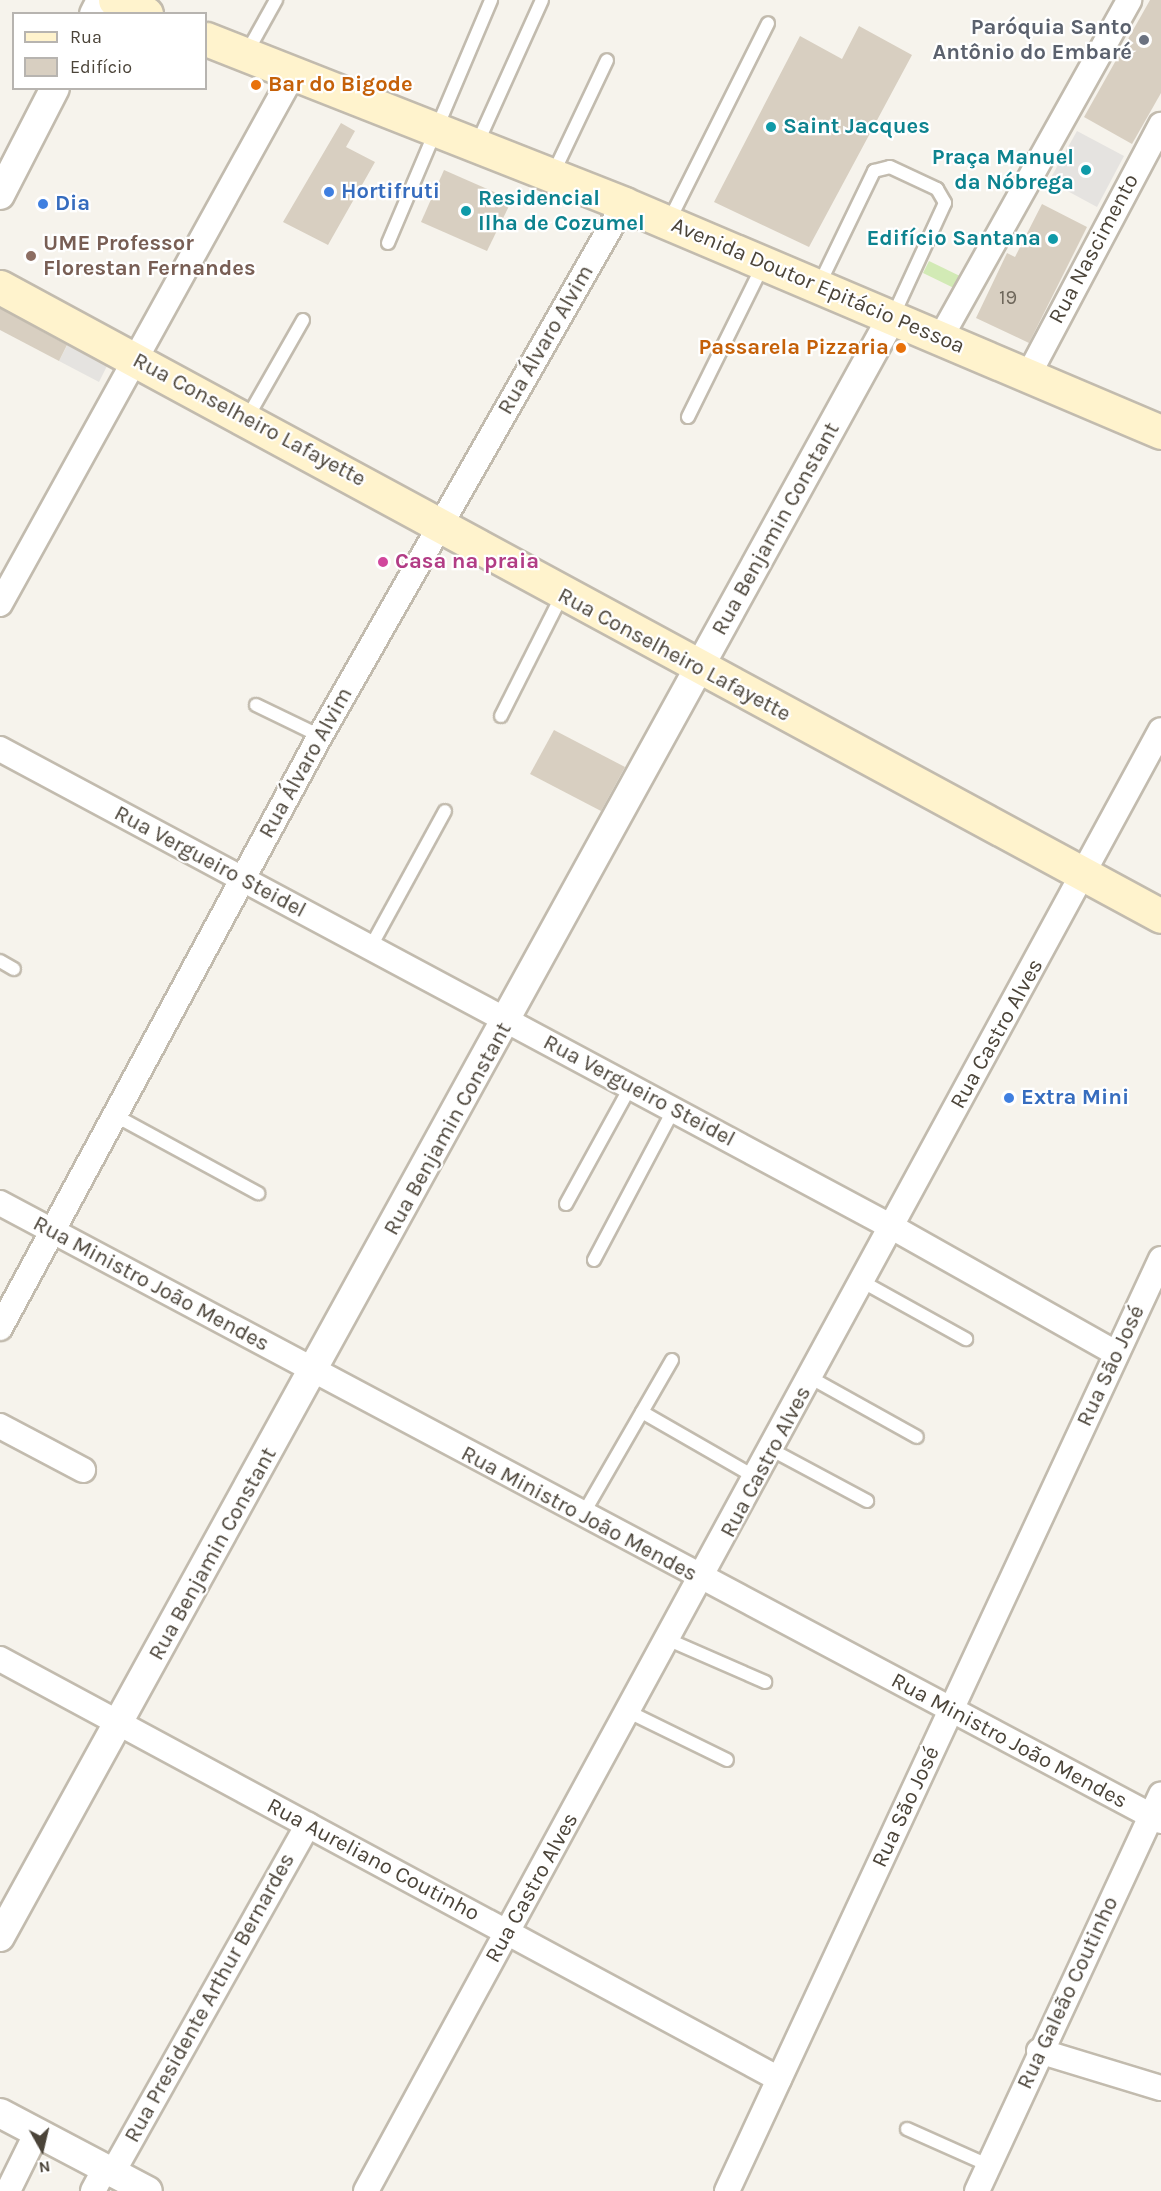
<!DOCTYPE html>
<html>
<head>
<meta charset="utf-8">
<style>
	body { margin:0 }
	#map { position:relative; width:1161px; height:2191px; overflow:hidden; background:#f6f3ec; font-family:Karla,sans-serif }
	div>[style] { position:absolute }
	.green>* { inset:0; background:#d2eab5 }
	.parking>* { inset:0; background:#e5e3e0 }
	.building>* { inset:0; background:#d8cfc1 }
	.roads { filter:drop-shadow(2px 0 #c2bbae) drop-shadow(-2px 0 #c2bbae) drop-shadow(0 2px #c2bbae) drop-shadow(0 -2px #c2bbae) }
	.service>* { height:12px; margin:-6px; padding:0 6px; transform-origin:6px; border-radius:6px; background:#fff }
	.minor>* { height:24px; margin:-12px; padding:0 12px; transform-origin:12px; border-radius:12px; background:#fff }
	.tertiary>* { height:28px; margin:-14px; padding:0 14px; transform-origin:14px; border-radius:14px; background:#fff }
	.secondary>* { height:33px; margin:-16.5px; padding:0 16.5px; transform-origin:16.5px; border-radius:16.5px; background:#fff3cd }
	.dots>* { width:16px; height:16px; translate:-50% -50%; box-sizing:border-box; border:3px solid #fff; border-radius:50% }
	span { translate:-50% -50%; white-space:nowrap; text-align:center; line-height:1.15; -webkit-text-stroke:4.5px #fff; paint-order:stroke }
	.number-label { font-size:20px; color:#6e675b }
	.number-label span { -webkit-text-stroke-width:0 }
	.worship-label { font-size:22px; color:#5b616d; font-weight:700 }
	.right { translate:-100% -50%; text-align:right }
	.food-label { font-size:22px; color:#c56008; font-weight:700 }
	.left { translate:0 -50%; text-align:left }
	.culture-label { font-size:22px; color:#0d838f; font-weight:700 }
	.shop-label { font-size:22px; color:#366cbe; font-weight:700 }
	.education-label { font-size:22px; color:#785e54; font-weight:700 }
	.street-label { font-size:22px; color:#4b4439 }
	.hotel-label { font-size:22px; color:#b23c85; font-weight:700 }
	.legend { position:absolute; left:12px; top:12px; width:195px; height:78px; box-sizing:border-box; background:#fff; border:2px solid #b7b4b0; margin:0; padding:8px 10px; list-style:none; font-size:18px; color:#4b4439 }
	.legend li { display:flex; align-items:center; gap:12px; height:30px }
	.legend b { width:30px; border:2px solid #b7b4b0 }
	.north { position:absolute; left:12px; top:2119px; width:60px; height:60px; -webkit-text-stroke:4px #fff; paint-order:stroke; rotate:172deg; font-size:16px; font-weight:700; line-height:24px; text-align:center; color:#4b4439 }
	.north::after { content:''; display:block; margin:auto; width:21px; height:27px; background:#4b4439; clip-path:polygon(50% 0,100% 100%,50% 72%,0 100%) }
</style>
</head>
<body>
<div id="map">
	<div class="green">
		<div style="clip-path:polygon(929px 261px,964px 278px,958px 290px,923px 273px)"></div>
	</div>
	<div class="parking">
		<div style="clip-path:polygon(1077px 131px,1124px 156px,1097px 207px,1049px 181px)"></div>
		<div style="clip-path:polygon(70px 340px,110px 360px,99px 382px,59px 361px)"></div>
	</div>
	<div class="building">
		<div style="clip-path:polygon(1150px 0,1161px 0,1161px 93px,1132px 144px,1084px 117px)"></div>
		<div style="clip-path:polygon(859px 26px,912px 55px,809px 247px,714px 202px,800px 36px,842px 59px)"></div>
		<div style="clip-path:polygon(341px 123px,355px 131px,346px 147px,375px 162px,328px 245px,283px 222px)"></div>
		<div style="clip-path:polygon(444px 170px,512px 200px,487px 251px,421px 222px)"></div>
		<div style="clip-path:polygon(1042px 204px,1087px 227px,1029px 343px,976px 318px,1007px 253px,1015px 257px)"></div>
		<div style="clip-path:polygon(0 308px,67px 345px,59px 361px,0 330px)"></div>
		<div style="clip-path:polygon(554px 730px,625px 767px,601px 811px,530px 774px)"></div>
	</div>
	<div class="roads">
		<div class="service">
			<div style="left:246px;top:54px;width:62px;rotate:-60.9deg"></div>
			<div style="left:477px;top:144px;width:158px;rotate:-65.7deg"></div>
			<div style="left:552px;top:176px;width:128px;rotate:-64.6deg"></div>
			<div style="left:669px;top:221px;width:221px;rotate:-63.4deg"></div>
			<div style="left:388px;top:243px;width:264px;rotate:-67deg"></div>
			<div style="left:819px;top:285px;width:127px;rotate:-64.2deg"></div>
			<div style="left:874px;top:171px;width:16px;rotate:-14deg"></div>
			<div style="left:890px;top:167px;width:52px;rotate:25.1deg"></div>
			<div style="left:937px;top:189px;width:16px;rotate:60deg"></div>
			<div style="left:945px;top:203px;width:127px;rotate:114.7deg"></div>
			<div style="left:688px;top:417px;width:169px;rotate:-63.7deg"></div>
			<div style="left:246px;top:420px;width:115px;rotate:-60.3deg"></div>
			<div style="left:256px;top:705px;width:71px;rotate:25.8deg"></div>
			<div style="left:501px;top:716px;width:136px;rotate:-63.2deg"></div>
			<div style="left:370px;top:948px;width:156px;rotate:-61.3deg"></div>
			<div style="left:0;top:961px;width:16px;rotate:30deg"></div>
			<div style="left:116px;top:1116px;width:162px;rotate:28.5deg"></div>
			<div style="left:566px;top:1204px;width:135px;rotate:-61.2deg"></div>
			<div style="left:594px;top:1260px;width:171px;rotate:-62.1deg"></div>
			<div style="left:863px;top:1282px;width:118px;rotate:29deg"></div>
			<div style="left:811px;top:1378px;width:121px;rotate:29.1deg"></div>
			<div style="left:642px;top:1412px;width:133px;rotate:29.9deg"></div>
			<div style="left:772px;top:1450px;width:108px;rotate:28.2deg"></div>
			<div style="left:582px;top:1516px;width:180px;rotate:-60deg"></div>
			<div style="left:669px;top:1640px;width:105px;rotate:23.6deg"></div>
			<div style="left:629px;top:1712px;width:109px;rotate:26.1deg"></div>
			<div style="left:907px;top:2129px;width:89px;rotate:24deg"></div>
		</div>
		<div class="minor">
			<div style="left:941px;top:337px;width:386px;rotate:-60.8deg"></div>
			<div style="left:1029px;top:374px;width:282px;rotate:-62.1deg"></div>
			<div style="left:0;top:604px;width:606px;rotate:-61.06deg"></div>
			<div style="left:0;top:749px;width:1012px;rotate:28.19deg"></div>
			<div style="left:892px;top:1227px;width:257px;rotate:29.4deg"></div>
			<div style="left:0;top:1203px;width:1315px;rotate:28.03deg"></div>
			<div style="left:0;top:1328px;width:673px;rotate:-61.61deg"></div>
			<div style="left:320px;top:736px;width:613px;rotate:-60.26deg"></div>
			<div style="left:0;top:1426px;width:94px;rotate:27.9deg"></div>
			<div style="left:0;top:1659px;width:885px;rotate:28.33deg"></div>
			<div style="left:1039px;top:2051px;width:127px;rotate:16.9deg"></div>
			<div style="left:113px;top:2172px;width:398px;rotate:-60.7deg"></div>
			<div style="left:8px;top:2191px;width:66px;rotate:-63.8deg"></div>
			<div style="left:93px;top:2191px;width:26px;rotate:-62deg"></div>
			<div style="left:366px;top:2191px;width:1663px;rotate:-61.45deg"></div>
			<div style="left:727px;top:2191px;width:1028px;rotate:-65.03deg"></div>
			<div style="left:977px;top:2191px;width:437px;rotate:-65.1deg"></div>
		</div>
		<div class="tertiary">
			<div style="left:94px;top:14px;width:16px;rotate:-63deg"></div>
			<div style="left:0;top:195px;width:120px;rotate:-62.8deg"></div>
			<div style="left:0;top:1937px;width:1847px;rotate:-61.16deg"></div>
			<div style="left:0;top:2113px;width:167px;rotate:27.8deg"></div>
		</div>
		<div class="secondary">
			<div style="left:115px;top:0;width:34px;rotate:24deg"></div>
			<div style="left:206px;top:39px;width:449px;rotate:21.5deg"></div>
			<div style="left:624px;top:204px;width:583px;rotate:23.01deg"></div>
			<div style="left:0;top:287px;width:1320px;rotate:28.45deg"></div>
		</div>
	</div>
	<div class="dots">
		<div style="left:1144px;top:40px;background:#6b7280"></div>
		<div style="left:256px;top:85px;background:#e8710a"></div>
		<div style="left:771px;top:127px;background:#0f9aa8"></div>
		<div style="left:1086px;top:170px;background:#0f9aa8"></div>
		<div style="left:329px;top:192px;background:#3f7fe0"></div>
		<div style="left:43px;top:204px;background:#3f7fe0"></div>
		<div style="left:466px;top:211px;background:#0f9aa8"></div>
		<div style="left:1053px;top:239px;background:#0f9aa8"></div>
		<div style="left:31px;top:256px;background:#8d6e63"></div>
		<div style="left:901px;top:348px;background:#e8710a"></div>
		<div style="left:383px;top:562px;background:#d1479c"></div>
		<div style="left:1009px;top:1098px;background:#3f7fe0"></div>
	</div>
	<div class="number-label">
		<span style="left:1008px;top:297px">19</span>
	</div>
	<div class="worship-label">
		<span class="right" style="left:1132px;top:40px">Paróquia Santo<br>Antônio do Embaré</span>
	</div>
	<div class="food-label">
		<span class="left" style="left:268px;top:85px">Bar do Bigode</span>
		<span class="right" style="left:889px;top:348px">Passarela Pizzaria</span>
	</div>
	<div class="culture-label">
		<span class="left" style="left:783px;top:127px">Saint Jacques</span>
		<span class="right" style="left:1074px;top:170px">Praça Manuel<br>da Nóbrega</span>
		<span class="left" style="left:478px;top:211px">Residencial<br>Ilha de Cozumel</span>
		<span class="right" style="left:1041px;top:239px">Edifício Santana</span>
	</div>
	<div class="shop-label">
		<span class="left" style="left:341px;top:192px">Hortifruti</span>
		<span class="left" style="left:55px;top:204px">Dia</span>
		<span class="left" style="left:1021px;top:1098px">Extra Mini</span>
	</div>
	<div class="education-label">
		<span class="left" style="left:43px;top:256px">UME Professor<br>Florestan Fernandes</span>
	</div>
	<div class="street-label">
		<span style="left:1094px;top:249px;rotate:-62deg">Rua Nascimento</span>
		<span style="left:818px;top:286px;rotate:23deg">Avenida Doutor Epitácio Pessoa</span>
		<span style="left:546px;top:340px;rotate:-60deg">Rua Álvaro Alvim</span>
		<span style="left:249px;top:420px;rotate:28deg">Rua Conselheiro Lafayette</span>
		<span style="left:776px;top:529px;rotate:-61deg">Rua Benjamin Constant</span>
		<span style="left:674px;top:655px;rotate:28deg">Rua Conselheiro Lafayette</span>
		<span style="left:306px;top:763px;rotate:-61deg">Rua Álvaro Alvim</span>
		<span style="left:210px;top:862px;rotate:28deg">Rua Vergueiro Steidel</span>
		<span style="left:997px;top:1034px;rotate:-61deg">Rua Castro Alves</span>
		<span style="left:639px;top:1091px;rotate:28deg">Rua Vergueiro Steidel</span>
		<span style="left:448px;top:1129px;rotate:-61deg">Rua Benjamin Constant</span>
		<span style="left:151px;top:1284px;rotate:28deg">Rua Ministro João Mendes</span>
		<span style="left:1111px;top:1366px;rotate:-65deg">Rua São José</span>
		<span style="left:766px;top:1462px;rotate:-62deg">Rua Castro Alves</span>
		<span style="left:579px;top:1514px;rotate:28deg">Rua Ministro João Mendes</span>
		<span style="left:213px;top:1554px;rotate:-61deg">Rua Benjamin Constant</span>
		<span style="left:1009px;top:1741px;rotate:28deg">Rua Ministro João Mendes</span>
		<span style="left:906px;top:1807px;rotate:-65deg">Rua São José</span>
		<span style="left:373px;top:1860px;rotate:28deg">Rua Aureliano Coutinho</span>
		<span style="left:532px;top:1888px;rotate:-61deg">Rua Castro Alves</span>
		<span style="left:1068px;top:1993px;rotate:-65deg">Rua Galeão Coutinho</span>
		<span style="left:210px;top:1998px;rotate:-61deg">Rua Presidente Arthur Bernardes</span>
	</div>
	<div class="hotel-label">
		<span class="left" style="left:395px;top:562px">Casa na praia</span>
	</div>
	<ul class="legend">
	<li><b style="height:8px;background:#fff3cd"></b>Rua</li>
	<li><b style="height:16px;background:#d8cfc1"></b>Edifício</li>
	</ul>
	<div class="north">N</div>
</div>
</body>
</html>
